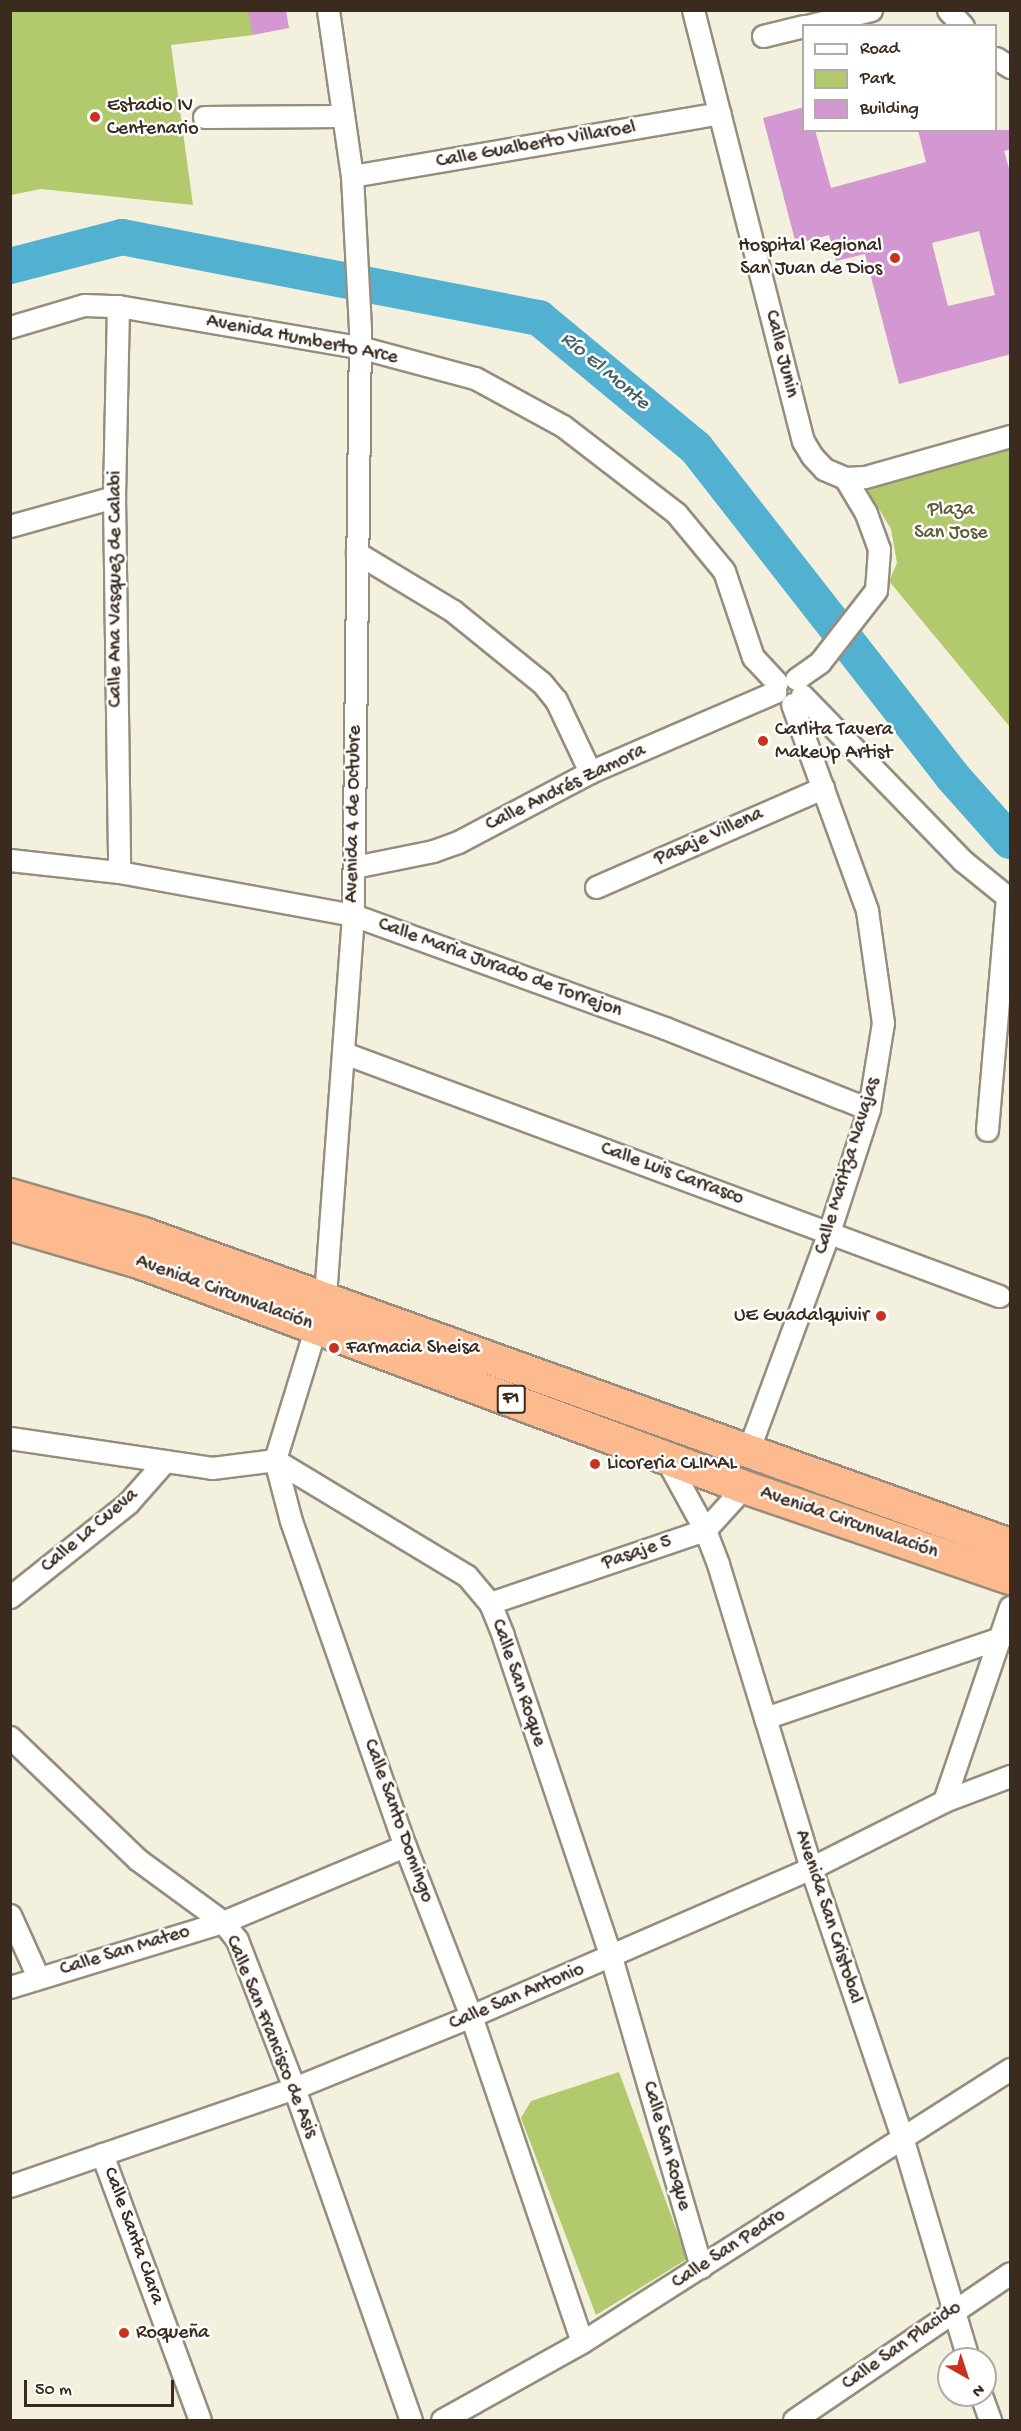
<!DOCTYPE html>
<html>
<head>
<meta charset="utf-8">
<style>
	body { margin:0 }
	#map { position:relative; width:1021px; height:2431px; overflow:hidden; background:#f3f0dd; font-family:"Gochi Hand",sans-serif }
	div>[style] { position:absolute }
	.green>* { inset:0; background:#b2c96e }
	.river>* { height:36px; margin:-18px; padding:0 18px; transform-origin:18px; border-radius:18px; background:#52b1d0 }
	.building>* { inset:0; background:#d397d1 }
	.roads { filter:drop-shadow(2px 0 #978d7e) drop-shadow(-2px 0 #978d7e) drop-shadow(0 2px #978d7e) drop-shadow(0 -2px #978d7e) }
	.minor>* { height:21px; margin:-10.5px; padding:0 10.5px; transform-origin:10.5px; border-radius:10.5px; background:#fff }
	.highway>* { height:32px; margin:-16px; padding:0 16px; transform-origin:16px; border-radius:16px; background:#fcba8e }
	.dots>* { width:16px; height:16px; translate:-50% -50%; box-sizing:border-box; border:3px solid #fff; border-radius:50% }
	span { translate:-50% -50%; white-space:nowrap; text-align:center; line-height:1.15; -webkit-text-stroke:5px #fff; paint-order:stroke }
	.shield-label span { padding:2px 4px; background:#fff; border:2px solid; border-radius:4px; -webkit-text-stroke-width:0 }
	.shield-label { font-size:18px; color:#3b2a1e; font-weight:700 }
	.poi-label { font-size:20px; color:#3b2a1e }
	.left { translate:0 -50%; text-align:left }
	.right { translate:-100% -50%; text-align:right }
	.street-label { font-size:20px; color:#3b2a1e }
	.park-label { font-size:20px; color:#5f5a36 }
	.water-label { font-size:21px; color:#446065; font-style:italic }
	.frame { position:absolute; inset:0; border:12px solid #3b2a1e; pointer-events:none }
	.legend { position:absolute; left:802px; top:24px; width:195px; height:108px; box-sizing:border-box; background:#fff; border:2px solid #b1aaa5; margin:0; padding:8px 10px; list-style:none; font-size:18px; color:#3b2a1e }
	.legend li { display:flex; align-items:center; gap:12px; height:30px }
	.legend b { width:30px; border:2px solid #b1aaa5 }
	.north { position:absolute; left:937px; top:2347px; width:60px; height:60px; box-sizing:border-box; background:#fff; border:2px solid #b1aaa5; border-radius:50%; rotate:141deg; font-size:16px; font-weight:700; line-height:24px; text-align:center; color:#3b2a1e }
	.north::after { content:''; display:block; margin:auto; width:21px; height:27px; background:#c8321e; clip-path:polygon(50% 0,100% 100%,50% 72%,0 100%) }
	.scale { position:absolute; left:24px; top:2380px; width:150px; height:27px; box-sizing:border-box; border:3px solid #3b2a1e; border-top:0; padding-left:8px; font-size:18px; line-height:21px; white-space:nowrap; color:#3b2a1e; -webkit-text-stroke:4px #fff; paint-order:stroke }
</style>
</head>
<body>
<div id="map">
	<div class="green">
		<div style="clip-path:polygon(11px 11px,286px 11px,253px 35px,171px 45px,193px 205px,41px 189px,11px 195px)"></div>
		<div style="clip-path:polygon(1010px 445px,1010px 727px,889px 581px,897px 563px,891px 529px,864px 484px)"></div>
		<div style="clip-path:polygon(619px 2072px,687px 2259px,596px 2315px,521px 2118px,531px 2101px)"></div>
	</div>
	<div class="river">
		<div style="left:10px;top:266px;width:116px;rotate:-14.5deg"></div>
		<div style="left:122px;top:237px;width:425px;rotate:11deg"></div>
		<div style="left:539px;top:318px;width:204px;rotate:39.6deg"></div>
		<div style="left:696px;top:448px;width:416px;rotate:52deg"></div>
		<div style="left:952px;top:776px;width:87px;rotate:48.3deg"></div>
	</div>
	<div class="building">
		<div style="clip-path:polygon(248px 10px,286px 10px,289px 28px,253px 35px)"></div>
		<div style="clip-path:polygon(evenodd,804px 107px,804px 130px,815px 130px,831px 188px,926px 162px,918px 130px,1011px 130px,1011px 149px,1004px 151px,1011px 175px,1011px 354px,899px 384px,865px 254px,836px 261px,829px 235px,796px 244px,763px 118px,804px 107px,979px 231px,995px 295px,948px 306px,932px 243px,979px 231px)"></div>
	</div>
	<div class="roads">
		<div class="minor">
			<div style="left:328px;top:10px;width:168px;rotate:81.8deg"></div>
			<div style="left:352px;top:176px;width:155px;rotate:87deg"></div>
			<div style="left:360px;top:331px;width:584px;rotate:90.69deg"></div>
			<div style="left:353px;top:915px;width:383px;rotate:94.2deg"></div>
			<div style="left:325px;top:1297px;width:170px;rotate:107.1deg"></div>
			<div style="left:275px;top:1460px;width:63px;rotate:75.3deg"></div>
			<div style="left:291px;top:1521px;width:344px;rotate:70.7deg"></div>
			<div style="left:405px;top:1846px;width:182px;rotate:68.8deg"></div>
			<div style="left:471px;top:2016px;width:344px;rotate:71.2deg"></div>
			<div style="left:693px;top:10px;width:445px;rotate:75.7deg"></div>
			<div style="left:803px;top:441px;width:17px;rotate:59deg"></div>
			<div style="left:812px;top:456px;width:18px;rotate:47deg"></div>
			<div style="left:824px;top:469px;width:23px;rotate:23deg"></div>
			<div style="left:845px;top:478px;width:20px;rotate:-3deg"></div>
			<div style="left:865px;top:477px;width:151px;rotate:-15.8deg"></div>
			<div style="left:948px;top:10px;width:22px;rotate:47deg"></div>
			<div style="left:807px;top:26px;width:66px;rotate:-14deg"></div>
			<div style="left:763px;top:36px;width:42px;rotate:-13.7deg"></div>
			<div style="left:996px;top:58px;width:17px;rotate:33deg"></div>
			<div style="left:204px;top:117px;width:139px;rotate:-0.4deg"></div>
			<div style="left:352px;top:176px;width:373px;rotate:-9.7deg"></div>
			<div style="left:118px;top:306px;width:191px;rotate:91.2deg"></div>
			<div style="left:114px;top:497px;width:375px;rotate:89.2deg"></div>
			<div style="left:10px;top:327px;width:77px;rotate:-16.6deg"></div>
			<div style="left:84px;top:305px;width:34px;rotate:2deg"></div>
			<div style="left:118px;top:306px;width:244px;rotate:9.7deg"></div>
			<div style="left:359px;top:347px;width:120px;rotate:15deg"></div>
			<div style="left:475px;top:378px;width:100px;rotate:28.6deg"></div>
			<div style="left:563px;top:426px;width:143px;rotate:37.6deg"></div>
			<div style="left:676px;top:513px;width:75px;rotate:50.4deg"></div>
			<div style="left:724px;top:571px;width:91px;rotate:71.4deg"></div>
			<div style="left:753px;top:657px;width:35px;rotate:47deg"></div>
			<div style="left:10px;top:526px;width:108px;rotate:-15.6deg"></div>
			<div style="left:357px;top:553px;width:112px;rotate:31.1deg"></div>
			<div style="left:453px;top:611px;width:114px;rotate:39deg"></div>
			<div style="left:542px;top:683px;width:22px;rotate:51deg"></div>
			<div style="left:556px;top:700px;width:80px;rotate:64.7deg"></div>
			<div style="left:796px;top:679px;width:29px;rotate:-35deg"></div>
			<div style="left:820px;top:662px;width:91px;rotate:-52.1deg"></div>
			<div style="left:876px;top:590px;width:41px;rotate:-85.8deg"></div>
			<div style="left:879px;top:549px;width:38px;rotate:-110deg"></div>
			<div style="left:866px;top:513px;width:41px;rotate:-121deg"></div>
			<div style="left:802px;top:695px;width:231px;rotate:45.9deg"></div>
			<div style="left:963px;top:861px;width:60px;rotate:39deg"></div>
			<div style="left:10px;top:860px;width:110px;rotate:6.3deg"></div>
			<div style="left:119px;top:872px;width:238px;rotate:10.4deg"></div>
			<div style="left:353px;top:915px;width:332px;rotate:19.9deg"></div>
			<div style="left:665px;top:1028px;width:219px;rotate:21.7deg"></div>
			<div style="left:354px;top:867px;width:81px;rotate:-11.4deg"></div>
			<div style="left:433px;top:851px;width:27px;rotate:-20deg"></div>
			<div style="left:458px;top:842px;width:149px;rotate:-27.9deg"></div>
			<div style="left:590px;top:772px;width:202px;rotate:-23.4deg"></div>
			<div style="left:596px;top:887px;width:248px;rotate:-23.6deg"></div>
			<div style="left:344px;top:1053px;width:699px;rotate:20.35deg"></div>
			<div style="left:987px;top:1130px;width:233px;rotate:-85.1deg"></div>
			<div style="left:10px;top:1438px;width:204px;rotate:8.4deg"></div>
			<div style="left:212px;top:1468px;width:64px;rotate:-7.2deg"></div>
			<div style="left:275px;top:1460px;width:224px;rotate:31.1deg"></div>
			<div style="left:467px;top:1576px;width:35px;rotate:50deg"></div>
			<div style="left:490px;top:1603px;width:35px;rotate:68deg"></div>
			<div style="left:503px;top:1636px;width:339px;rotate:71.4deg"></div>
			<div style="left:611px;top:1957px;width:323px;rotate:73.8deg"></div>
			<div style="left:748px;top:1451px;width:233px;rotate:-69.7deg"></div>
			<div style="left:829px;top:1232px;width:129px;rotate:-72deg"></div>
			<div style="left:869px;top:1109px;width:87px;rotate:-80.8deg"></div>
			<div style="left:883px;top:1023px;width:114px;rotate:-98.1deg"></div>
			<div style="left:867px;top:910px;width:219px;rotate:-110deg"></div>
			<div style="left:665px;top:1457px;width:83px;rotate:61.3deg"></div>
			<div style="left:705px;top:1530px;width:36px;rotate:69deg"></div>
			<div style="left:718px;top:1564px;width:318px;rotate:73deg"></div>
			<div style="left:811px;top:1868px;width:284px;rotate:71.3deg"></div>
			<div style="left:902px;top:2137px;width:232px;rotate:73.4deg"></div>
			<div style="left:10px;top:1597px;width:151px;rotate:-38.5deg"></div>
			<div style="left:128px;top:1503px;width:56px;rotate:-48.6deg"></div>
			<div style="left:490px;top:1603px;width:227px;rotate:-18.8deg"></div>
			<div style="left:705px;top:1530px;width:58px;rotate:-47.8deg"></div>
			<div style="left:765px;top:1718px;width:248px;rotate:-18.8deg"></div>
			<div style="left:10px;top:1737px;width:176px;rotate:43.8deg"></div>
			<div style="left:137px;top:1859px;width:107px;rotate:36.2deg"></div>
			<div style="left:223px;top:1922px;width:23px;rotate:52deg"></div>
			<div style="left:237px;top:1940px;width:159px;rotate:68.9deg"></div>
			<div style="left:294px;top:2088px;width:352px;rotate:70.6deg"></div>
			<div style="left:944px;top:1801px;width:205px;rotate:-71.2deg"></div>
			<div style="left:10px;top:1915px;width:68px;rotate:65.7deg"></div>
			<div style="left:10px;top:1987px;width:223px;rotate:-17deg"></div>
			<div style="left:223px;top:1922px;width:197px;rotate:-22.7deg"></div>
			<div style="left:102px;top:2154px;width:283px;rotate:69.8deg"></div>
			<div style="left:10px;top:2186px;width:300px;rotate:-19deg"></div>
			<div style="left:294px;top:2088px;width:191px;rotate:-22.1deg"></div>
			<div style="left:471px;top:2016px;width:371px;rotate:-23.5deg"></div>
			<div style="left:811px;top:1868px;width:149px;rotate:-26.7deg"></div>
			<div style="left:944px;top:1801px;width:71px;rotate:-20.7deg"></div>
			<div style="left:981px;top:2395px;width:27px;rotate:70deg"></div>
			<div style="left:442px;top:2420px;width:160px;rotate:-29.1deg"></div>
			<div style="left:582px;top:2342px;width:508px;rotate:-32.53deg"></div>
			<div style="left:794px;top:2420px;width:261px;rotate:-34.2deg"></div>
		</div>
		<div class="highway">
			<div style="left:10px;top:1195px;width:136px;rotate:16.2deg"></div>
			<div style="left:141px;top:1233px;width:923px;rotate:19.75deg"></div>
			<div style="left:10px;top:1224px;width:134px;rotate:16.4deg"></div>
			<div style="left:139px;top:1262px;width:645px;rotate:20.4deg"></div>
			<div style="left:744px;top:1487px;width:281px;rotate:18.9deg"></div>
		</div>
	</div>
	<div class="dots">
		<div style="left:95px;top:117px;background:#c8321e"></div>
		<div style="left:895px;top:258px;background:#c8321e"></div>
		<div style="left:763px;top:741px;background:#c8321e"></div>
		<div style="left:881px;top:1316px;background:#c8321e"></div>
		<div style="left:334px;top:1348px;background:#c8321e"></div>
		<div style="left:595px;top:1464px;background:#c8321e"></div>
		<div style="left:124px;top:2333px;background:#c8321e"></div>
	</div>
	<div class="shield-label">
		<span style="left:511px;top:1399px">F1</span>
	</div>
	<div class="poi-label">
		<span class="left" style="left:107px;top:118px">Estadio IV<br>Centenario</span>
		<span class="right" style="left:882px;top:258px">Hospital Regional<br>San Juan de Dios</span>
		<span class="left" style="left:775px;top:742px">Carlita Tavera<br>MakeUp Artist</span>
		<span class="right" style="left:869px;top:1316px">UE Guadalquivir</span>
		<span class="left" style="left:346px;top:1348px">Farmacia Sheisa</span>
		<span class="left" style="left:607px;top:1464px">Licoreria CLIMAL</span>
		<span class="left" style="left:136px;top:2333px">Roqueña</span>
	</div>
	<div class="street-label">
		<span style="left:536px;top:145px;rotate:-10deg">Calle Gualberto Villaroel</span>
		<span style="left:302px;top:340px;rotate:11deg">Avenida Humberto Arce</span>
		<span style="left:781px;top:354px;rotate:76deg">Calle Junin</span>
		<span style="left:116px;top:589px;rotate:-90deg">Calle Ana Vasquez de Calabi</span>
		<span style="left:566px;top:788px;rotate:-26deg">Calle Andrés Zamora</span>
		<span style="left:354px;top:814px;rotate:-89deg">Avenida 4 de Octubre</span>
		<span style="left:709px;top:837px;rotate:-24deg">Pasaje Villena</span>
		<span style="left:500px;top:968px;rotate:20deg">Calle Maria Jurado de Torrejon</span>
		<span style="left:848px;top:1166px;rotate:-73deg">Calle Maritza Navajas</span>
		<span style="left:672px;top:1174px;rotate:20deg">Calle Luis Carrasco</span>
		<span style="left:224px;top:1293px;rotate:20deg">Avenida Circunvalación</span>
		<span style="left:849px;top:1523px;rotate:19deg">Avenida Circunvalación</span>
		<span style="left:90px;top:1531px;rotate:-40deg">Calle La Cueva</span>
		<span style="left:637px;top:1553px;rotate:-19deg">Pasaje 5</span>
		<span style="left:518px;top:1683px;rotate:71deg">Calle San Roque</span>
		<span style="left:398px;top:1821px;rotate:70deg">Calle Santo Domingo</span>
		<span style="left:828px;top:1917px;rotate:72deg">Avenida San Cristobal</span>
		<span style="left:125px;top:1951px;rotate:-17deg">Calle San Mateo</span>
		<span style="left:517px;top:1997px;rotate:-23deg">Calle San Antonio</span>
		<span style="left:271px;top:2037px;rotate:68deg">Calle San Francisco de Asis</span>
		<span style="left:666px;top:2146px;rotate:74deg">Calle San Roque</span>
		<span style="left:133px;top:2236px;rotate:70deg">Calle Santa Clara</span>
		<span style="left:729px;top:2249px;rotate:-33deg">Calle San Pedro</span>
		<span style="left:902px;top:2346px;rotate:-35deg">Calle San Placido</span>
	</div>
	<div class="park-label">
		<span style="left:951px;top:522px">Plaza<br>San Jose</span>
	</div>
	<div class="water-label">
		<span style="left:604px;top:372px;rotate:40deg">Río El Monte</span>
	</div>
	<div class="frame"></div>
	<ul class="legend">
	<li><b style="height:8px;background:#fff"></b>Road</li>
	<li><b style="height:16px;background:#b2c96e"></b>Park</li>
	<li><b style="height:16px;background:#d397d1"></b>Building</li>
	</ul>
	<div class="north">N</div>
	<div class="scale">50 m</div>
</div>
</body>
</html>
